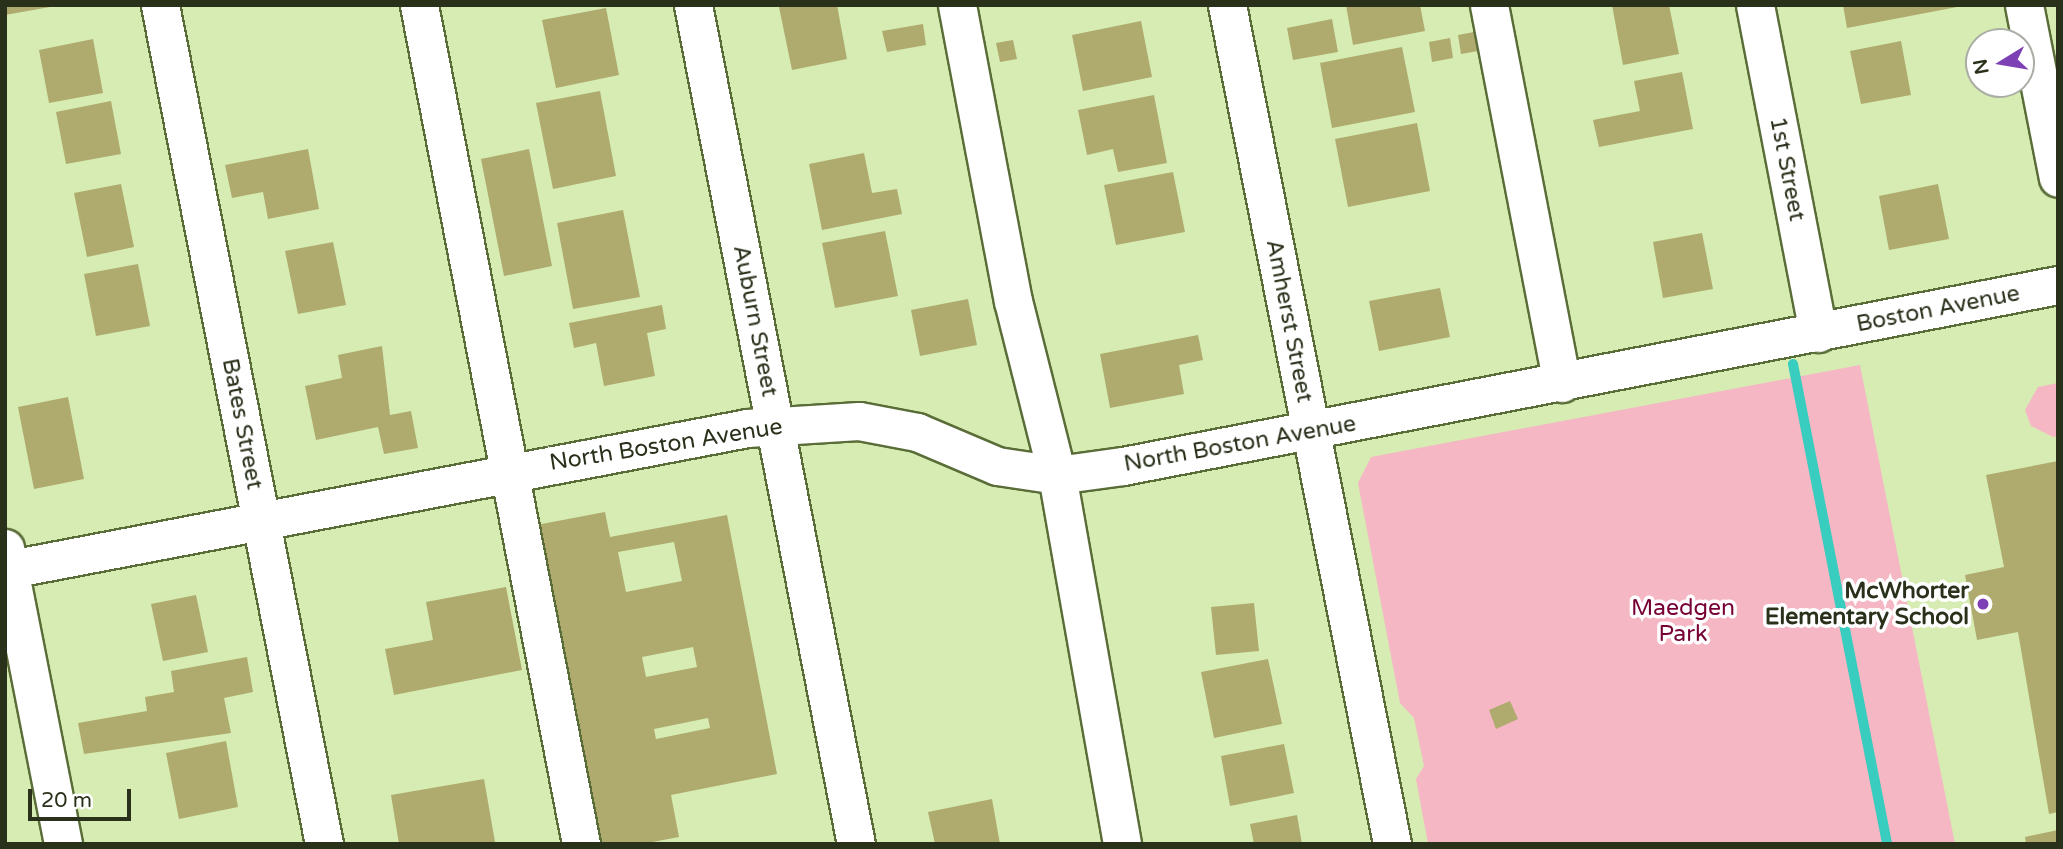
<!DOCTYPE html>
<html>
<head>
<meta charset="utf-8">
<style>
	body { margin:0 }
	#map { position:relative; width:2063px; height:849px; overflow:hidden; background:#d6ecb2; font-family:"Varela Round",sans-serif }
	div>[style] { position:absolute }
	.green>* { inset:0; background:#f5b7c4 }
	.stream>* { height:10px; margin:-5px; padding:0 5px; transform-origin:5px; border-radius:5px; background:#38cdbe }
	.building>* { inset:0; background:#afab6f }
	.roads { filter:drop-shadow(2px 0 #5a6d38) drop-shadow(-2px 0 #5a6d38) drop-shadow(0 2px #5a6d38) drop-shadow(0 -2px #5a6d38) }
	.minor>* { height:37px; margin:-18.5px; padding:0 18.5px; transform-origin:18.5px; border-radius:18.5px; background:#fff }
	.dots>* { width:19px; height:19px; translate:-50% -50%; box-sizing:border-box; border:4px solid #fff; border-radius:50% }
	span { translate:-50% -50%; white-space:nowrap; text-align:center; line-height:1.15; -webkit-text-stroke:7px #fff; paint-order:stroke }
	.street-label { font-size:23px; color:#29311b }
	.poi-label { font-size:23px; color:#29311b; font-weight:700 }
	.right { translate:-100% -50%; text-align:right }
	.park-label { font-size:23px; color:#760033 }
	.frame { position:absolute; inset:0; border:7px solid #29311b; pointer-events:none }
	.north { position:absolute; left:1965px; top:28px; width:70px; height:70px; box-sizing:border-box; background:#fff; border:2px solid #a9ada4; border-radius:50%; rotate:259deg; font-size:19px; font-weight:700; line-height:28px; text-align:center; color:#29311b }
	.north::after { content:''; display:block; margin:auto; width:24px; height:32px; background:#7e40b5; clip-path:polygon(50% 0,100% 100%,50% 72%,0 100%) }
	.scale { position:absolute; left:28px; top:789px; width:103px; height:32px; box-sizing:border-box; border:4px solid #29311b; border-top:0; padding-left:9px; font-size:21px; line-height:24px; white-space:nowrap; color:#29311b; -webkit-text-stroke:5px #fff; paint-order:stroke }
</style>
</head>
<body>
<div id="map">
	<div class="green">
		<div style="clip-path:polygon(1860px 365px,1955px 844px,1428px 844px,1416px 779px,1424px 766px,1414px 718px,1400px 703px,1358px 483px,1371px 457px)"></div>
		<div style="clip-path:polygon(2058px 383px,2058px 436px,2053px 437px,2031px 426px,2025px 410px,2038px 387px)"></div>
	</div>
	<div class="stream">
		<div style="left:1793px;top:364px;width:489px;rotate:78.9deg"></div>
	</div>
	<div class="building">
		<div style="clip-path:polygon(5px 5px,50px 5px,50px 7px,5px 15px)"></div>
		<div style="clip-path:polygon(837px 5px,847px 59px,792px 70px,779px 7px)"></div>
		<div style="clip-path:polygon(1346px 5px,1420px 5px,1425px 31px,1353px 45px)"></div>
		<div style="clip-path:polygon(1612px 5px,1669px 5px,1679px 54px,1623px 65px)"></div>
		<div style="clip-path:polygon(1843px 5px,1957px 5px,1957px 7px,1847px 28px)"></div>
		<div style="clip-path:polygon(606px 8px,619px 75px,556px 88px,542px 20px)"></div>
		<div style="clip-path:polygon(1332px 19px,1338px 52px,1293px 60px,1287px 28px)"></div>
		<div style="clip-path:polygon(1141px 21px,1152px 77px,1083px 91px,1072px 35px)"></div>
		<div style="clip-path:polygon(923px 24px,926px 45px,887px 52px,882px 31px)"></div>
		<div style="clip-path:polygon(1474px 32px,1478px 51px,1461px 54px,1458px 35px)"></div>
		<div style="clip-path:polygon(1450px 38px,1453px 58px,1432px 62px,1429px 42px)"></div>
		<div style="clip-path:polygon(93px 39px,103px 93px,49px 103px,39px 50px)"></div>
		<div style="clip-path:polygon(1013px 40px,1017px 59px,1000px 62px,996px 43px)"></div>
		<div style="clip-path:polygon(1901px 41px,1911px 95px,1861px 104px,1850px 51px)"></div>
		<div style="clip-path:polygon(1402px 47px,1415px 112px,1332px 128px,1320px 63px)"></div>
		<div style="clip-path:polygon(1682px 72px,1693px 129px,1599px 147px,1593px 120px,1640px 111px,1634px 81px)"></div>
		<div style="clip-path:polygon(600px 91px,616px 176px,553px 189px,536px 103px)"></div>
		<div style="clip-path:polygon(1154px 95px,1167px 163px,1118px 172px,1113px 149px,1087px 155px,1078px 110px)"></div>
		<div style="clip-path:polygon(111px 101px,121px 154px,66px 164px,56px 112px)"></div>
		<div style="clip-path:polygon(1417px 123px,1430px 191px,1348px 207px,1335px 139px)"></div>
		<div style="clip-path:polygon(308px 149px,319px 209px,268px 219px,263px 192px,232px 198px,225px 165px)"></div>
		<div style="clip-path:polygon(529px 149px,552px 266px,504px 276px,481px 159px)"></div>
		<div style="clip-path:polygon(864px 153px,872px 193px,897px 189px,902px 214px,822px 230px,809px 164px)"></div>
		<div style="clip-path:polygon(1173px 172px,1185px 232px,1116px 245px,1104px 185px)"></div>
		<div style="clip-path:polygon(121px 184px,134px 247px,87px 257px,74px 193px)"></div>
		<div style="clip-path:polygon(1938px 184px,1949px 239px,1889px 250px,1879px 196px)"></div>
		<div style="clip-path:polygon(623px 210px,640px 297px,573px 309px,557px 223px)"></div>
		<div style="clip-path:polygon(885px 231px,898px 296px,835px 308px,822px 243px)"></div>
		<div style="clip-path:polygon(1702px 233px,1713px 289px,1663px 298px,1653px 242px)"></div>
		<div style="clip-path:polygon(333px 242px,346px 305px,298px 314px,285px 251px)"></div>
		<div style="clip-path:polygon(138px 264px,150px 326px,96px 336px,84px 274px)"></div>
		<div style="clip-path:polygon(1440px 288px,1450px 337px,1379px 351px,1369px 301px)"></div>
		<div style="clip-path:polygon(968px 299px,977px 345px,920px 356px,911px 310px)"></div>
		<div style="clip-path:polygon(662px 305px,666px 329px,647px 333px,655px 376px,604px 386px,596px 343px,574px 348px,569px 323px)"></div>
		<div style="clip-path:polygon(1198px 335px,1203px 360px,1179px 365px,1184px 394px,1110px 408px,1100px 354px)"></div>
		<div style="clip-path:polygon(382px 346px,390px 415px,411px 411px,418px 448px,384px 454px,378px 427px,316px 440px,305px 386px,342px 378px,338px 355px)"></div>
		<div style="clip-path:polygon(68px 397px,84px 479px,34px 489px,18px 407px)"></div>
		<div style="clip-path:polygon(2058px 461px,2058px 812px,2049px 814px,2018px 632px,1977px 640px,1965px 575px,2004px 567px,1986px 475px)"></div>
		<div style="clip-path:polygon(evenodd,605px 512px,610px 537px,727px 515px,777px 774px,671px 795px,679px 837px,642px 844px,593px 844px,531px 526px,605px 512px,674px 542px,682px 581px,626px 592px,618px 552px,674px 542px,605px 512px,693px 647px,697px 667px,646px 677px,642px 657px,693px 647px,605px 512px,708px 718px,710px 728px,656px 739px,654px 729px,708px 718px)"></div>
		<div style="clip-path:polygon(506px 587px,522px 670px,394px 695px,385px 649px,433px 640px,426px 602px)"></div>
		<div style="clip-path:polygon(196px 595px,208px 652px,163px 661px,151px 604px)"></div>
		<div style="clip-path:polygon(1254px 603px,1259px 651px,1216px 655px,1211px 607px)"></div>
		<div style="clip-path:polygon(247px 657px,253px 692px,224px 698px,231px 733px,84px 754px,78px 723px,147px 711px,145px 697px,174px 692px,171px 671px)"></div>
		<div style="clip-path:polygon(1268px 659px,1282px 724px,1214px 738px,1201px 672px)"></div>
		<div style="clip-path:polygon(1510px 701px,1518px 719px,1496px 729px,1489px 710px)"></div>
		<div style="clip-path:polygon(226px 741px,238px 807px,179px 819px,166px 753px)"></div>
		<div style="clip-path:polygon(1284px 744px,1294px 793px,1230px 806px,1221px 756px)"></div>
		<div style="clip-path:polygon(484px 779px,495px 842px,399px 844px,391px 795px)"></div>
		<div style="clip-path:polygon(992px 799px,1000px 844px,935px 844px,928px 812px)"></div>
		<div style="clip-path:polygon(1297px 815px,1302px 844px,1254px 844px,1250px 824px)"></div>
		<div style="clip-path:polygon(2058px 830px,2058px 844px,2026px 844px,2025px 837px)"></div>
	</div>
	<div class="roads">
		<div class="minor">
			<div style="left:160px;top:5px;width:855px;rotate:78.94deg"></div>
			<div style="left:419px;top:5px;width:854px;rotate:79.07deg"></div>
			<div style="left:693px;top:5px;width:855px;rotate:79.01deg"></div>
			<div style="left:957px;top:5px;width:301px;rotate:79.3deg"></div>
			<div style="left:1013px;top:301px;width:179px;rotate:75.8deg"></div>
			<div style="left:1057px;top:475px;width:375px;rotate:80deg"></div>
			<div style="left:1227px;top:5px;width:855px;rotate:78.87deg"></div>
			<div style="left:1489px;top:5px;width:385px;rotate:79.1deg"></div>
			<div style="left:1755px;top:5px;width:334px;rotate:79.1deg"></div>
			<div style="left:2024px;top:5px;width:176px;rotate:78.9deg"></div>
			<div style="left:5px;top:548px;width:302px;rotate:78.9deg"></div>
			<div style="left:5px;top:570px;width:755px;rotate:-10.83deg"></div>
			<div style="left:747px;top:428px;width:112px;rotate:-3.6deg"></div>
			<div style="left:859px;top:421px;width:59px;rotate:10.7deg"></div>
			<div style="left:917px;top:432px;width:87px;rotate:23deg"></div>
			<div style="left:997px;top:466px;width:61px;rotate:8.5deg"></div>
			<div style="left:1057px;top:475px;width:67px;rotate:-7.8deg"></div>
			<div style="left:1123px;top:466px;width:952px;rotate:-10.96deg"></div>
		</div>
	</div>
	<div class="dots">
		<div style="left:1983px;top:604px;background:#7e40b5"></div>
	</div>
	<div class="street-label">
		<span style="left:1787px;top:169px;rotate:79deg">1st Street</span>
		<span style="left:1938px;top:309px;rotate:-11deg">Boston Avenue</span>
		<span style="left:755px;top:321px;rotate:79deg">Auburn Street</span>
		<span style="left:1289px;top:321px;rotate:79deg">Amherst Street</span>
		<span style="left:242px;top:424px;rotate:79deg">Bates Street</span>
		<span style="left:1240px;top:444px;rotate:-10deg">North Boston Avenue</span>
		<span style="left:666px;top:445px;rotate:-9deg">North Boston Avenue</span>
	</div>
	<div class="poi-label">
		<span class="right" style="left:1969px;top:604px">McWhorter<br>Elementary School</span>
	</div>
	<div class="park-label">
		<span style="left:1683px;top:621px">Maedgen<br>Park</span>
	</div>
	<div class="frame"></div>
	<div class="north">N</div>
	<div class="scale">20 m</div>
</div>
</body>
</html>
